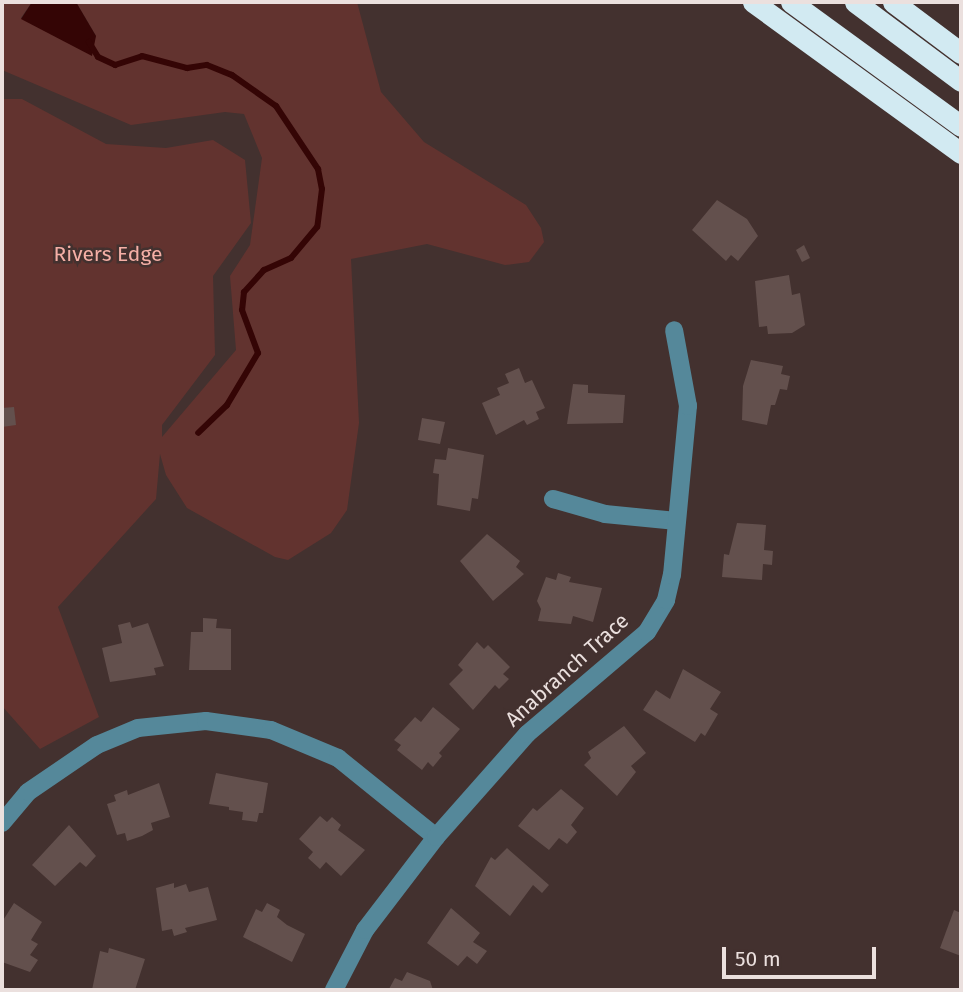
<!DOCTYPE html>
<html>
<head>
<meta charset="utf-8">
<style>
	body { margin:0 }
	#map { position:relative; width:963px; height:992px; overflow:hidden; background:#43312f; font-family:"Fira Sans",sans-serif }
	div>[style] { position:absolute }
	.green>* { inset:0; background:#62332f }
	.water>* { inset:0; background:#340505 }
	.stream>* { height:6px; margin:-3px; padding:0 3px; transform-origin:3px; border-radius:3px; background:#340505 }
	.building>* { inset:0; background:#63504d }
	.minor>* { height:18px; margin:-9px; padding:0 9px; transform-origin:9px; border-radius:9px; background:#55889a }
	.highway>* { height:21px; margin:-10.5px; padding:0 10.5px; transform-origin:10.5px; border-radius:10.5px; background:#d2eaf2 }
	span { translate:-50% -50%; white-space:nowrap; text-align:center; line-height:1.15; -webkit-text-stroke:5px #43312f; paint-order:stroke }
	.park-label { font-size:21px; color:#f5afa6 }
	.street-label { font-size:21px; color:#ebe0de }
	.frame { position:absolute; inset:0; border:4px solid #ebe0de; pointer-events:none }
	.scale { position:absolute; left:722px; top:947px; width:154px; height:32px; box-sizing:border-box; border:4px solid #ebe0de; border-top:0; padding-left:9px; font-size:21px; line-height:24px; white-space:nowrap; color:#ebe0de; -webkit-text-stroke:5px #43312f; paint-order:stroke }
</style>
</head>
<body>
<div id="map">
	<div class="green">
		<div style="clip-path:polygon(2px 2px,32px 2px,21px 18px,96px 36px,76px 2px,357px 2px,381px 92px,424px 142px,526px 205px,541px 228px,544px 242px,529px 262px,505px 265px,427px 244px,351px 259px,359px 423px,347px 510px,331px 533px,288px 560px,275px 557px,187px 508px,166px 475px,160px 454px,156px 499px,58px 607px,99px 717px,40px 749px,2px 706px,2px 99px,22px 99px,106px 144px,166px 148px,213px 140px,245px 160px,251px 223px,213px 276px,215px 355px,162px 425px,162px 437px,236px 350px,230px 276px,250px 245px,262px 158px,244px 114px,225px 112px,131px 125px,2px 70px)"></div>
	</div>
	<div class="water">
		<div style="clip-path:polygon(32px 2px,76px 2px,96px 36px,92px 56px,21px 19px)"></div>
	</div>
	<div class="stream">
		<div style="left:89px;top:42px;width:17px;rotate:59deg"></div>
		<div style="left:98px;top:57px;width:19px;rotate:25deg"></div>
		<div style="left:115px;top:65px;width:28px;rotate:-18deg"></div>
		<div style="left:142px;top:56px;width:47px;rotate:14.9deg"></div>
		<div style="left:187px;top:68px;width:20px;rotate:-9deg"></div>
		<div style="left:207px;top:65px;width:27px;rotate:22deg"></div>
		<div style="left:232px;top:75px;width:54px;rotate:35.2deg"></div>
		<div style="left:276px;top:106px;width:76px;rotate:56.3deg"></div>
		<div style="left:318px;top:169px;width:20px;rotate:79deg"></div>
		<div style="left:322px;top:189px;width:38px;rotate:97deg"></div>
		<div style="left:317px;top:227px;width:40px;rotate:130deg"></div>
		<div style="left:291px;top:258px;width:30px;rotate:156deg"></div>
		<div style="left:264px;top:270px;width:30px;rotate:132deg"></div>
		<div style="left:244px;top:292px;width:18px;rotate:96deg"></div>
		<div style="left:242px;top:310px;width:46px;rotate:69.6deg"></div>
		<div style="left:258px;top:353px;width:61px;rotate:120.8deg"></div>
		<div style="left:227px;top:405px;width:40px;rotate:136deg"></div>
	</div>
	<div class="building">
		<div style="clip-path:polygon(717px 200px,747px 219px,758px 236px,738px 261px,731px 255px,726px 261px,692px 230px)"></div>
		<div style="clip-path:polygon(804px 245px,810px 258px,802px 262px,796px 250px)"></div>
		<div style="clip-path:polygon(789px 275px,792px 295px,800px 293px,805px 325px,792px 333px,768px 334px,767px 326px,759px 327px,755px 281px)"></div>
		<div style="clip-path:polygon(751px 360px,783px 366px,781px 374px,790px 376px,787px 390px,780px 389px,775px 405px,771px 405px,767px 425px,742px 420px,743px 386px)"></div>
		<div style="clip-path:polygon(519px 368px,525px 383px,532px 380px,545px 408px,536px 412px,539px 419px,527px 425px,524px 420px,496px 435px,482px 403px,500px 395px,497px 388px,509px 383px,505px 374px)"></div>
		<div style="clip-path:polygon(573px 384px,588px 385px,588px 393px,625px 395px,623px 423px,567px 424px)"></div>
		<div style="clip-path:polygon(14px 407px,16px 425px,2px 427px,2px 408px)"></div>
		<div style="clip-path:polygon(422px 418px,445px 422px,440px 444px,418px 440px)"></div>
		<div style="clip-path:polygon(448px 448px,484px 455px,478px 499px,472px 498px,470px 511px,437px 505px,439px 474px,433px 473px,435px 459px,446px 460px)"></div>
		<div style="clip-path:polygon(737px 523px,766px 525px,764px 550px,773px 551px,772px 565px,763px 564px,762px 580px,722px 577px,724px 554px,729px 555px)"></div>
		<div style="clip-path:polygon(487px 534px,520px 561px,516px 567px,524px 574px,493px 601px,460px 561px)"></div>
		<div style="clip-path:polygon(558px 573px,571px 577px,569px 582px,602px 588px,593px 622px,573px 616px,571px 624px,538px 621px,541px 609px,537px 601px,546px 577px,556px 580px)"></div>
		<div style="clip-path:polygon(203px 618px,217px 619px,216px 628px,231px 629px,231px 670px,189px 670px,191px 632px,203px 632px)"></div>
		<div style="clip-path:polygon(130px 622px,132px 628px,148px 623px,164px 666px,154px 668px,156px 675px,110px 682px,102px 648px,122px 643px,118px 625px)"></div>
		<div style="clip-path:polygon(477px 642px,484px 649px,488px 645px,510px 667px,503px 674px,509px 679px,499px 689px,495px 685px,473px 710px,449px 684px,463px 670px,458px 665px)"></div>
		<div style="clip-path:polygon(683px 669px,721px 692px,710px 709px,718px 714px,705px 736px,701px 733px,695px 742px,643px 710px,656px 690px,670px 699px)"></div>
		<div style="clip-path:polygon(433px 707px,460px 729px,439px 753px,442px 756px,433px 767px,428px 762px,422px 770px,397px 750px,401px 745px,394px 740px,415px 717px,421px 722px)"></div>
		<div style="clip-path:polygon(624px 726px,646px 753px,631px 766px,636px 772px,617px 796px,584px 765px,591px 758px,588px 752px)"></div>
		<div style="clip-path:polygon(216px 773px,268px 783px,263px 813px,259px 813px,257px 822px,242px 820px,243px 812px,229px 810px,229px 807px,209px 804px)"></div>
		<div style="clip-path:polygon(159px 783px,170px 817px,151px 823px,153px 830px,142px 836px,127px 841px,125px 833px,117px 835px,107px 804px,116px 801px,114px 795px,127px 790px,128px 795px)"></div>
		<div style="clip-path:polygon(561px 789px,584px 808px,571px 825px,577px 832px,567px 844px,559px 838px,549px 850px,518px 826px,533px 808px,537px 811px)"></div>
		<div style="clip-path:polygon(320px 816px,327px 822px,332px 817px,341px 825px,338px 830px,365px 850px,341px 876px,326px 862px,320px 869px,308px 858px,313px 852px,299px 839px)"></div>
		<div style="clip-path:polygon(69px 825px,96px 856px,86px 867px,80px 862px,55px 886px,32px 865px)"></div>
		<div style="clip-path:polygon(507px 848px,549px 885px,542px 893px,533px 885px,510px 916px,475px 886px,491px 857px,495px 860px)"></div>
		<div style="clip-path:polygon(174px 883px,174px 888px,186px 884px,189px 892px,208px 887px,217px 920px,185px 928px,187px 932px,174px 936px,172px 929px,162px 931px,156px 888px)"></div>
		<div style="clip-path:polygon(14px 903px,42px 922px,31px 940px,38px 944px,30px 955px,38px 960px,30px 972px,2px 962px,2px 922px)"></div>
		<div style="clip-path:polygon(267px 903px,280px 910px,277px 917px,287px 925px,305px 934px,292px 962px,243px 937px,256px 909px,262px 912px)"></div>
		<div style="clip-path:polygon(451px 908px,480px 933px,473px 942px,487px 951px,477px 964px,467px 956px,458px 966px,427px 943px)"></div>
		<div style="clip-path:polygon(954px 910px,961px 913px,961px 956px,940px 948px)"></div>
		<div style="clip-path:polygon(109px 948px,145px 959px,135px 990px,92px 990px,100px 951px,108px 953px)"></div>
		<div style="clip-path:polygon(407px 972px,430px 981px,433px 990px,389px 989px,395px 978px,402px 981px)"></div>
	</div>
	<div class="minor">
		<div style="left:553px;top:499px;width:54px;rotate:16.1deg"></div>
		<div style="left:605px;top:514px;width:72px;rotate:5.6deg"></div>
		<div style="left:2px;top:823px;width:40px;rotate:-50deg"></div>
		<div style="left:28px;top:792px;width:83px;rotate:-34.3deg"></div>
		<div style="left:97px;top:745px;width:44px;rotate:-22.5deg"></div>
		<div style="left:138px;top:728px;width:68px;rotate:-5.9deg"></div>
		<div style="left:206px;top:721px;width:66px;rotate:7.9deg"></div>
		<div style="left:271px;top:730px;width:73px;rotate:22.7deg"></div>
		<div style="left:338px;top:758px;width:126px;rotate:38.9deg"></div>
		<div style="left:334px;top:990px;width:68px;rotate:-62.7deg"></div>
		<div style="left:365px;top:930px;width:117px;rotate:-52.6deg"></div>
		<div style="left:436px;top:837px;width:137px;rotate:-48.5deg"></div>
		<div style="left:527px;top:734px;width:157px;rotate:-40.4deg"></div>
		<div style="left:647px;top:632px;width:37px;rotate:-59deg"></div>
		<div style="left:666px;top:600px;width:26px;rotate:-77deg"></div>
		<div style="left:672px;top:575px;width:170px;rotate:-84.6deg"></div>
		<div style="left:688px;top:406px;width:77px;rotate:-100.4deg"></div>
	</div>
	<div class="highway">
		<div style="left:753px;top:2px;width:257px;rotate:36deg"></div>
		<div style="left:791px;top:2px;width:210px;rotate:36.1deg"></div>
		<div style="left:855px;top:2px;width:132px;rotate:36.7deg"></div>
		<div style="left:893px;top:2px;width:85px;rotate:36.9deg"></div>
	</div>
	<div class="park-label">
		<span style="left:108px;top:254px">Rivers Edge</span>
	</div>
	<div class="street-label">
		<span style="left:567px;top:670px;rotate:-42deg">Anabranch Trace</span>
	</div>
	<div class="frame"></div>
	<div class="scale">50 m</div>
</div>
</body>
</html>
